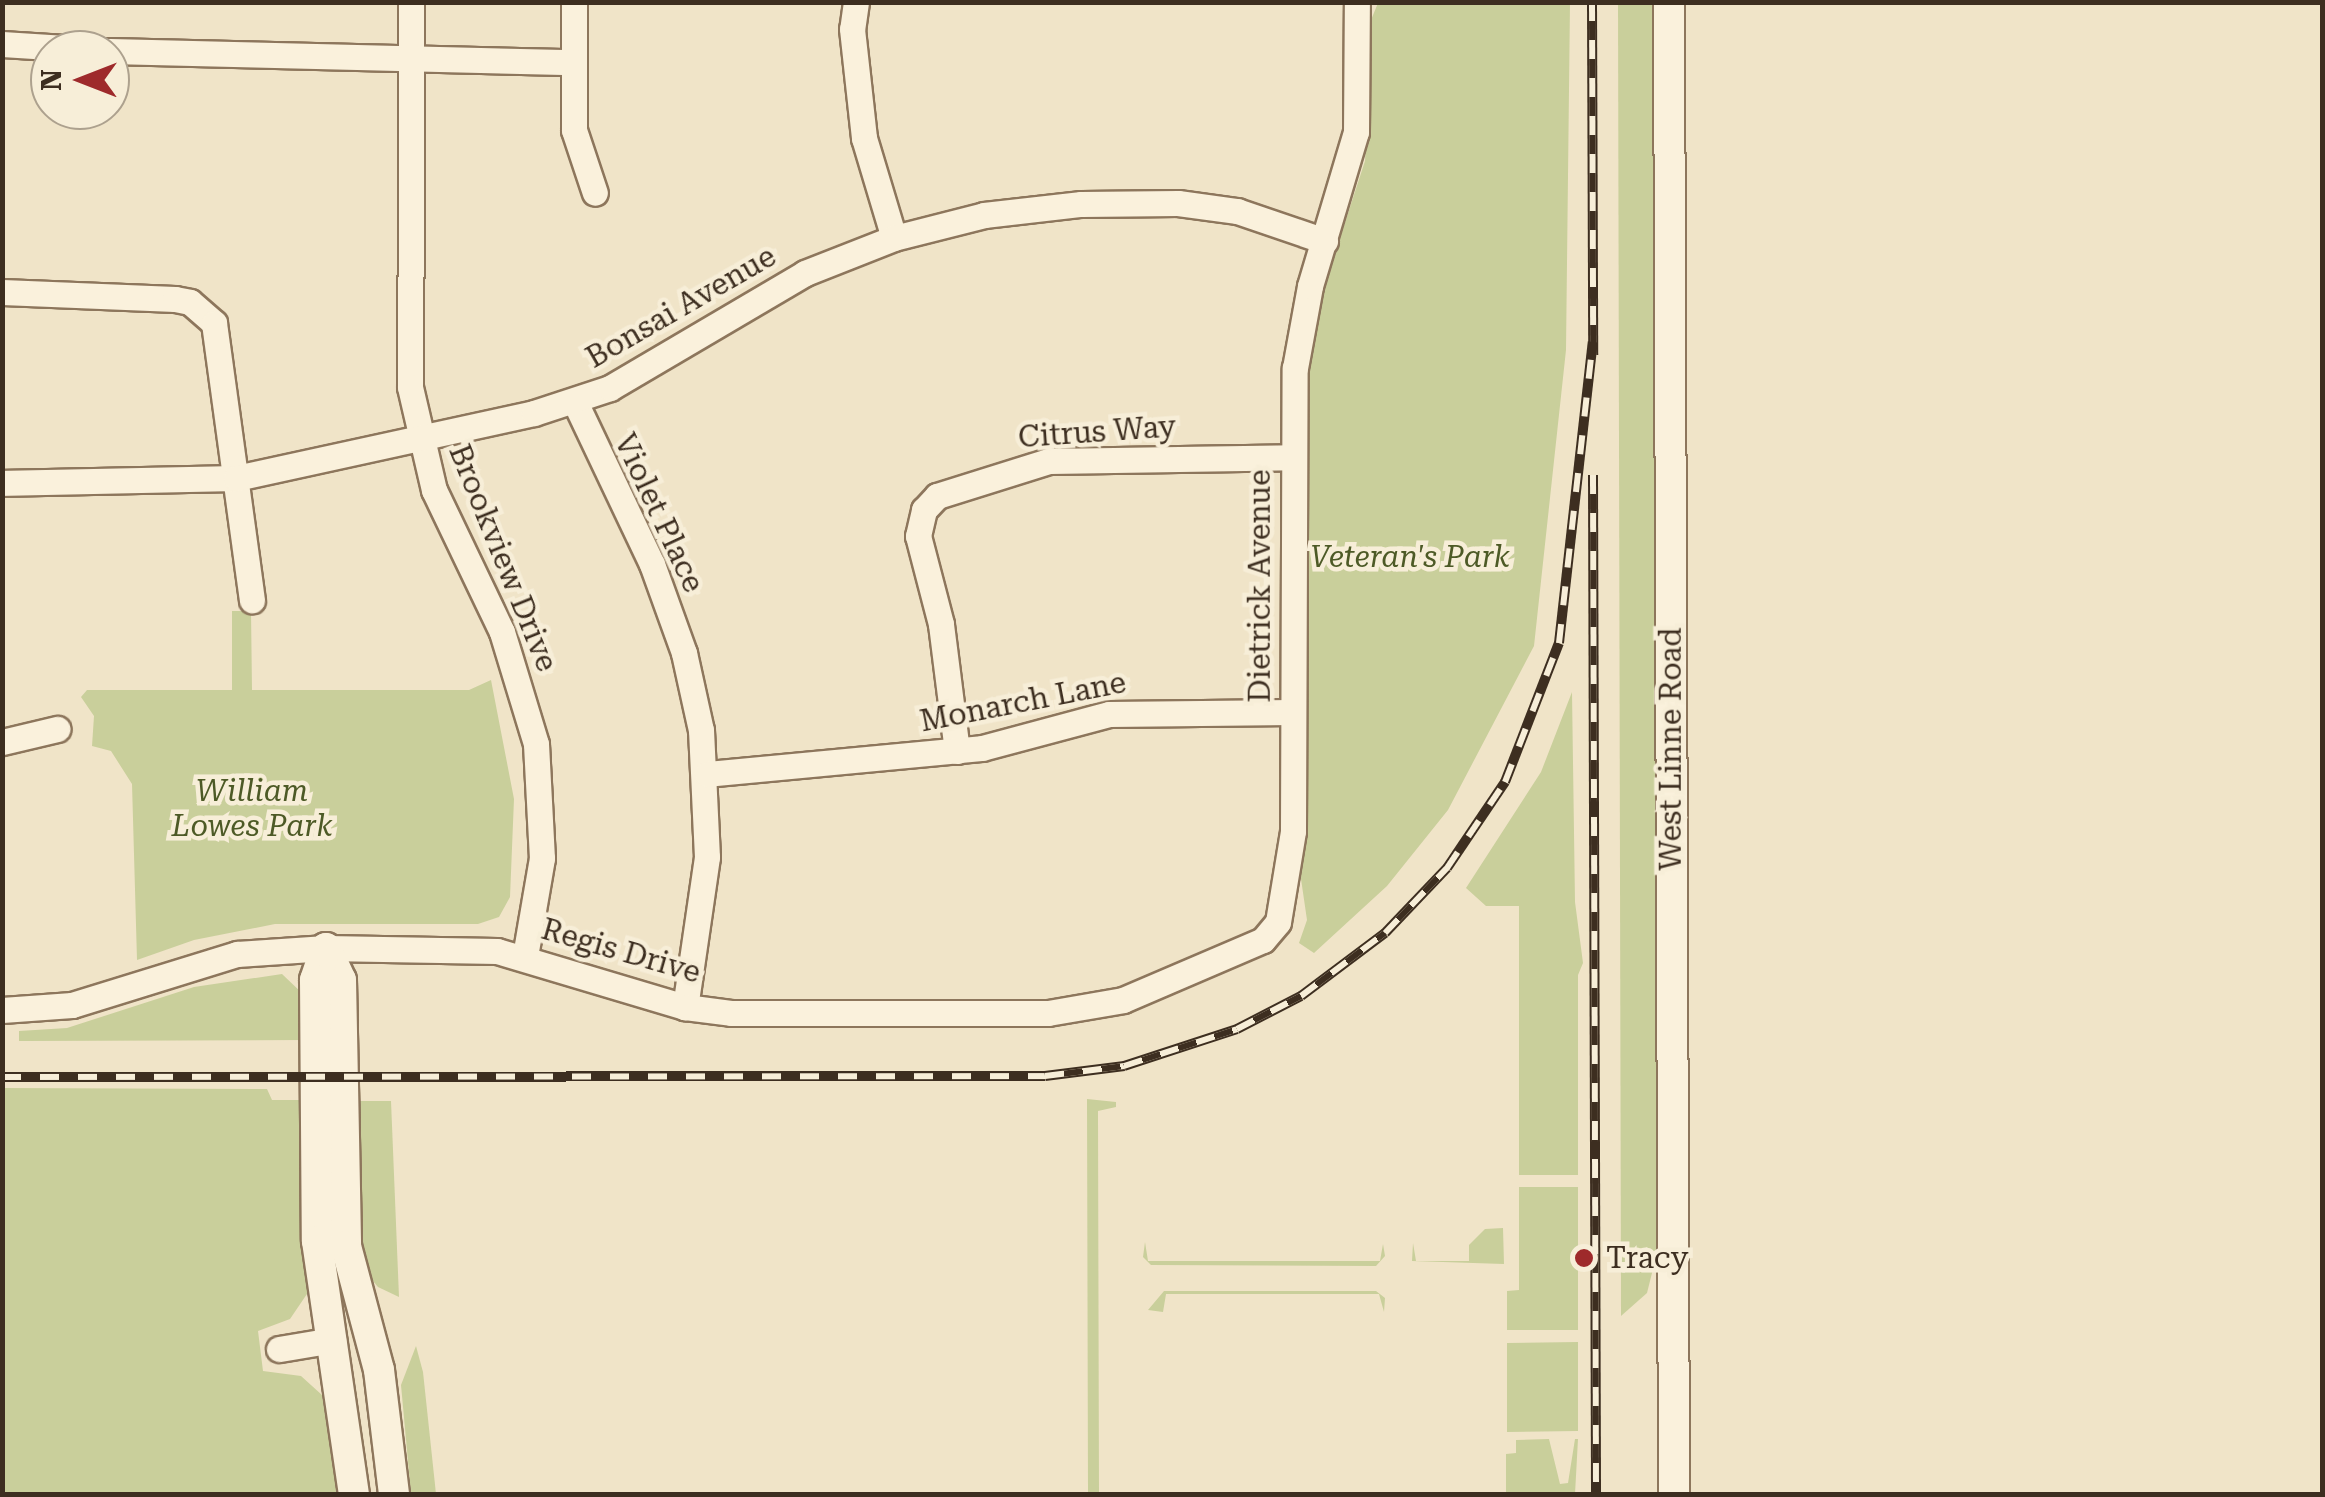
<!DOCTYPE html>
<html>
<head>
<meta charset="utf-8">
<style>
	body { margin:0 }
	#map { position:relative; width:2325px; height:1497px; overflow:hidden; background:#f0e4c8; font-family:"Roboto Serif",serif }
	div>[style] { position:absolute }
	.green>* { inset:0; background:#c9cf9b }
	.roads { filter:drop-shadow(2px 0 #8d765c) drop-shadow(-2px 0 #8d765c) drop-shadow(0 2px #8d765c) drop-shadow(0 -2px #8d765c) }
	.minor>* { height:25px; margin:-12.5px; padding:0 12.5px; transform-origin:12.5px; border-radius:12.5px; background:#faf1dc }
	.tertiary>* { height:30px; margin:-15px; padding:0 15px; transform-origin:15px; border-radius:15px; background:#faf1dc }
	.rail>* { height:10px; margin-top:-5px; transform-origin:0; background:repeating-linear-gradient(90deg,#f7eed8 0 19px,#3d2e20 0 38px); box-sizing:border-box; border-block:2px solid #3d2e20 }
	.dots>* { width:28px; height:28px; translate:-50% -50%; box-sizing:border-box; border:5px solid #f7eed8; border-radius:50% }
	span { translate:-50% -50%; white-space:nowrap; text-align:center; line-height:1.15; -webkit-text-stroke:9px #f7eed8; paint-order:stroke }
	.street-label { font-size:30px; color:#3d2e20 }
	.park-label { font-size:30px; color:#4d5a26; font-style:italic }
	.poi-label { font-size:30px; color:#3d2e20 }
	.left { translate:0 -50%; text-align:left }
	.frame { position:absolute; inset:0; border:5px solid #3d2e20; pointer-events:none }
	.north { position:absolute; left:30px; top:30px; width:100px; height:100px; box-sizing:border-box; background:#f7eed8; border:2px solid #ada18e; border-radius:50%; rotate:270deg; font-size:28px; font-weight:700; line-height:40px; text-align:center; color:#3d2e20 }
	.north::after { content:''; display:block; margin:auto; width:35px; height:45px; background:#9e2a2b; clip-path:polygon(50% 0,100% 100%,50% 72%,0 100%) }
</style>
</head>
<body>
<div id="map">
	<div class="green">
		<div style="clip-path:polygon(1378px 3px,1570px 3px,1566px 350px,1534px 646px,1448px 810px,1387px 886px,1314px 953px,1299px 943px,1307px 920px,1301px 879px,1307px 380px,1322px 293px,1365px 161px,1371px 20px)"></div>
		<div style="clip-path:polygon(1618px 3px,1657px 3px,1661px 1237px,1647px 1293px,1621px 1316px)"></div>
		<div style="clip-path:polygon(232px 611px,251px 611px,252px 690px,469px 690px,491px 680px,514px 799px,510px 897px,499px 917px,478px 924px,275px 924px,194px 940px,137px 960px,132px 784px,111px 751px,92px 746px,94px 716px,81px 697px,87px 690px,232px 690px)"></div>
		<div style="clip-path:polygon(1572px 692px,1575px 902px,1583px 963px,1578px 975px,1578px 1175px,1519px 1175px,1519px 906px,1486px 906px,1466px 888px,1541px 772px)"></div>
		<div style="clip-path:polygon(282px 974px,303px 994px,304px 1040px,19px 1041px,19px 1031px,67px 1028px,194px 987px)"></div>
		<div style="clip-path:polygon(3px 1088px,267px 1089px,272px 1100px,304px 1100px,309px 1291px,290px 1319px,258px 1331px,263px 1371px,301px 1376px,322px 1395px,337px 1494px,3px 1494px)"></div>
		<div style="clip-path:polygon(1087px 1099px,1116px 1102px,1116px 1107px,1098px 1111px,1099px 1494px,1088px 1494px)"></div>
		<div style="clip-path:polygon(352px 1101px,391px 1101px,399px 1297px,378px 1287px,362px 1268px)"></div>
		<div style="clip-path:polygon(1519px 1187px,1578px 1187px,1578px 1330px,1507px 1330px,1507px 1291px,1519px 1290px)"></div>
		<div style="clip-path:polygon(1503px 1228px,1504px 1264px,1412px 1261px,1413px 1243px,1416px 1261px,1469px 1261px,1469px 1245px,1485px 1229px)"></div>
		<div style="clip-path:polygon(1145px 1242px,1148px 1261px,1380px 1261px,1383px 1244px,1385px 1256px,1376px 1266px,1151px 1265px,1143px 1257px)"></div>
		<div style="clip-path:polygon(1164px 1291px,1376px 1291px,1385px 1298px,1384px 1312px,1379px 1294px,1166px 1294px,1163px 1312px,1148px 1310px)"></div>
		<div style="clip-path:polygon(1578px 1342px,1578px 1431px,1507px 1432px,1507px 1343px)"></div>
		<div style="clip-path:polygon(416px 1346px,423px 1372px,436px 1494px,411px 1494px,401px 1385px)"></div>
		<div style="clip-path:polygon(1549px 1439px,1560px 1484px,1568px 1483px,1575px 1439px,1578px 1439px,1575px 1494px,1506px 1494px,1506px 1454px,1516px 1453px,1516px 1440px)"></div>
	</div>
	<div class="roads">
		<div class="minor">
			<div style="left:411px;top:2px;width:385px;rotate:90.1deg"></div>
			<div style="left:410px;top:387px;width:106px;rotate:76.9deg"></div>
			<div style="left:434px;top:490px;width:157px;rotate:64.4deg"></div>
			<div style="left:502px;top:632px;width:117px;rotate:73.1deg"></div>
			<div style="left:536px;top:744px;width:114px;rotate:87deg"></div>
			<div style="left:542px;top:858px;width:99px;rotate:99.8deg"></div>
			<div style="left:574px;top:2px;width:128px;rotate:90deg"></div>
			<div style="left:574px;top:130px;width:66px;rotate:71.6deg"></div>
			<div style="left:856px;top:2px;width:27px;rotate:98deg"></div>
			<div style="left:852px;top:29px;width:110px;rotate:83.7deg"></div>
			<div style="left:864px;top:138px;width:104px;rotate:73.3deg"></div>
			<div style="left:2px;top:44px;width:95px;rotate:3.6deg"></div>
			<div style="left:110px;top:51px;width:464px;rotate:1.4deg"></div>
			<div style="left:2px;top:292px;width:173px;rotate:2.3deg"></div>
			<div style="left:175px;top:299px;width:15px;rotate:11deg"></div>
			<div style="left:190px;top:302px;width:32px;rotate:41deg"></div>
			<div style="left:214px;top:323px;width:280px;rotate:82.2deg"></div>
			<div style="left:575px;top:402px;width:179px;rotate:64.6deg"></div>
			<div style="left:652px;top:564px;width:95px;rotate:70.2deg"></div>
			<div style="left:684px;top:653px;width:79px;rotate:77.6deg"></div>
			<div style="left:701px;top:730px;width:127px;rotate:87.3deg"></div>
			<div style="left:707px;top:857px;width:152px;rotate:98.3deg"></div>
			<div style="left:2px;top:483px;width:234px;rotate:-1.2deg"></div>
			<div style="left:236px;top:478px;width:305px;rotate:-12.3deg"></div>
			<div style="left:534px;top:413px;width:80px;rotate:-18.2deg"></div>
			<div style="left:610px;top:388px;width:226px;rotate:-30.5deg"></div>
			<div style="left:805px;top:273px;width:96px;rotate:-21.5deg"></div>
			<div style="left:894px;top:238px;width:93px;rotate:-14.3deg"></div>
			<div style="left:984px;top:215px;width:98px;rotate:-6.5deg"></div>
			<div style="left:1081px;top:204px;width:97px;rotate:-0.6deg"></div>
			<div style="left:1178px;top:203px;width:60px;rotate:7.7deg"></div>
			<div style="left:1237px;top:211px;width:93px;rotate:18.8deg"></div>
			<div style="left:2px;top:742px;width:57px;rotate:-13.3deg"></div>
			<div style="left:957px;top:751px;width:128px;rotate:-97.2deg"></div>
			<div style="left:941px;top:624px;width:91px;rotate:-104.6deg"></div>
			<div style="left:918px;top:536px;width:27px;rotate:-77deg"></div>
			<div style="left:924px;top:510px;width:19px;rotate:-47deg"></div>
			<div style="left:937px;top:496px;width:117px;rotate:-17.4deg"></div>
			<div style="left:1049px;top:461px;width:244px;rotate:-0.9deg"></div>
			<div style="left:707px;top:774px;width:276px;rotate:-5.4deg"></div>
			<div style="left:982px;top:748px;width:131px;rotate:-15deg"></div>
			<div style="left:1109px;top:714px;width:184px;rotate:-0.6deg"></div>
			<div style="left:2px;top:1010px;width:70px;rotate:-4.1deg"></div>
			<div style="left:72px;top:1005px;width:173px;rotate:-17.2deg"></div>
			<div style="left:237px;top:954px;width:89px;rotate:-3.9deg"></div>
			<div style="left:326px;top:948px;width:171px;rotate:1deg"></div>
			<div style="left:497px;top:951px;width:196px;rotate:16.6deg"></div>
			<div style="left:685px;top:1007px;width:46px;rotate:7.4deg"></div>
			<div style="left:731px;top:1013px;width:317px"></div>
			<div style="left:1048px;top:1013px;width:76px;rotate:-9.8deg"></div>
			<div style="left:1123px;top:1000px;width:152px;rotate:-23.2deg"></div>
			<div style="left:1263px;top:940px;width:23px;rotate:-50deg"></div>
			<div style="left:1278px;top:922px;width:92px;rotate:-80.6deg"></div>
			<div style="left:1293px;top:831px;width:463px;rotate:-89.8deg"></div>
			<div style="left:1295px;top:368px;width:83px;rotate:-79.6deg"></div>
			<div style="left:1310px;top:286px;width:161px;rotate:-73.4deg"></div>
			<div style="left:1356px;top:132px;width:130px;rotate:-89.6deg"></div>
			<div style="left:279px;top:1349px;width:55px;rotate:-9.5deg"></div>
		</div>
		<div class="tertiary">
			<div style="left:1669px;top:2px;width:1492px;rotate:89.81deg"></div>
			<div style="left:326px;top:948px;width:35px;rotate:65deg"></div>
			<div style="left:341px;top:980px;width:266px;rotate:88.9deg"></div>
			<div style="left:346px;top:1246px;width:128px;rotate:75.1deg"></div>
			<div style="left:379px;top:1370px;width:125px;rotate:83.1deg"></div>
			<div style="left:326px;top:948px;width:34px;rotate:109deg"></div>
			<div style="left:315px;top:980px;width:261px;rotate:89.6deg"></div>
			<div style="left:317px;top:1241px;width:256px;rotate:81.7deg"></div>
		</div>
	</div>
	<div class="rail">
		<div style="left:1592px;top:2px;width:353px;rotate:89.8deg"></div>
		<div style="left:1593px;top:475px;width:1019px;rotate:89.83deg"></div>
		<div style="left:2px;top:1077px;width:1043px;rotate:-0.05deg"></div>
		<div style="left:1045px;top:1076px;width:80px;rotate:-7.2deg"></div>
		<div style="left:1124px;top:1066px;width:119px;rotate:-18.1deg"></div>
		<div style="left:1237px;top:1029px;width:72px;rotate:-27.3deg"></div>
		<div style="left:1301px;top:996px;width:105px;rotate:-36.9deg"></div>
		<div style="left:1385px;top:933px;width:90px;rotate:-46.4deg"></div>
		<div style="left:1447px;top:868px;width:104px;rotate:-56deg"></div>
		<div style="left:1505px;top:782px;width:149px;rotate:-68.8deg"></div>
		<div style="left:1559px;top:643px;width:303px;rotate:-83.6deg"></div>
	</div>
	<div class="dots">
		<div style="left:1584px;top:1258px;background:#9e2a2b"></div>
	</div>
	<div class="street-label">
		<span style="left:681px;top:307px;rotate:-30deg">Bonsai Avenue</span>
		<span style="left:1097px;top:432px;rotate:-4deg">Citrus Way</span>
		<span style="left:659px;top:513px;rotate:65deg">Violet Place</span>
		<span style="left:503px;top:558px;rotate:68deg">Brookview Drive</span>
		<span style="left:1260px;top:586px;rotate:-90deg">Dietrick Avenue</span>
		<span style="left:1023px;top:702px;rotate:-11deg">Monarch Lane</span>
		<span style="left:1671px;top:749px;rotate:-90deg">West Linne Road</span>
		<span style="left:621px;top:951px;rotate:16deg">Regis Drive</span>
	</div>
	<div class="park-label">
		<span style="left:1410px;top:557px">Veteran's Park</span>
		<span style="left:252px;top:808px">William<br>Lowes Park</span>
	</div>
	<div class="poi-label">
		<span class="left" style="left:1606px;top:1258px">Tracy</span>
	</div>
	<div class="frame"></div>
	<div class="north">N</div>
</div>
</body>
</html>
